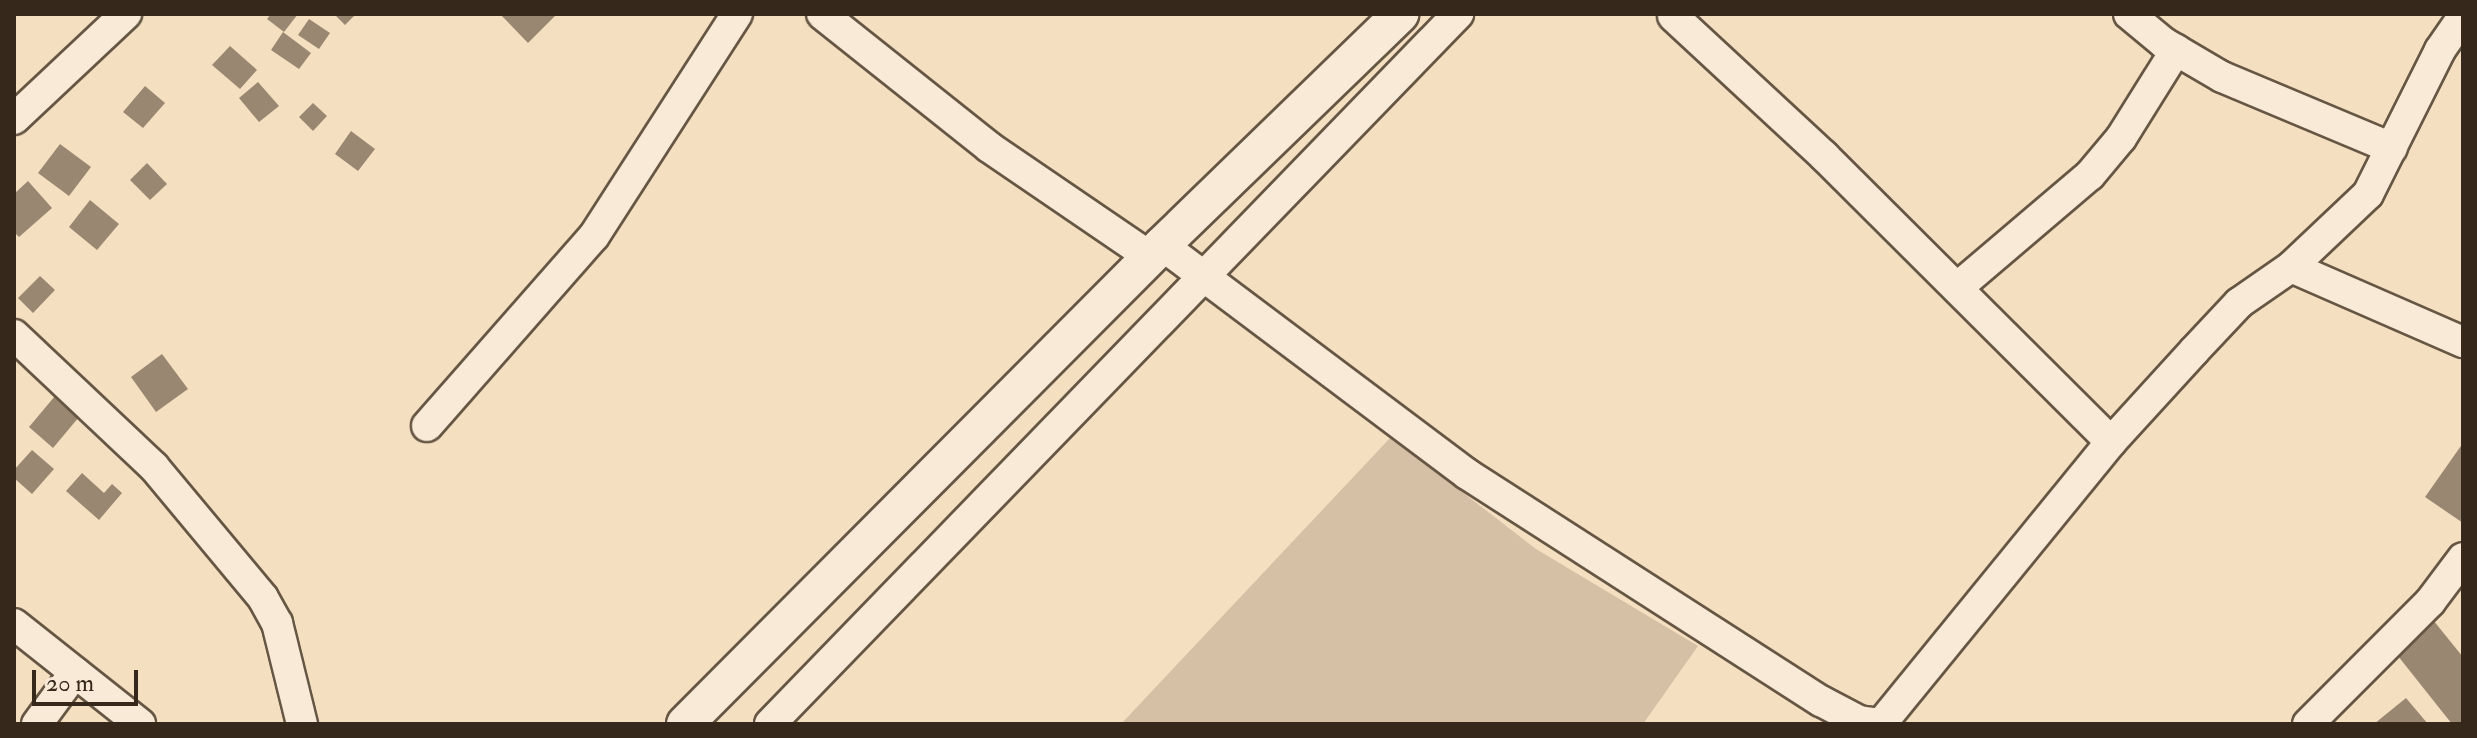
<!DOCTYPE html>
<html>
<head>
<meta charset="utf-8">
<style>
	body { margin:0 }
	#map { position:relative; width:2477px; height:738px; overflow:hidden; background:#f5dfc1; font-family:"IM FELL Double Pica",serif }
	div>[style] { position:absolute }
	.green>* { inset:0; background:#d5c0a5 }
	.building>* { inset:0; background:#998771 }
	.roads { filter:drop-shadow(2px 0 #665644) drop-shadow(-2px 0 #665644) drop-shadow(0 2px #665644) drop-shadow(0 -2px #665644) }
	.minor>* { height:30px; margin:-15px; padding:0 15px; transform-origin:15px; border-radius:15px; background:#f8ead7 }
	.tertiary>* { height:36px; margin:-18px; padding:0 18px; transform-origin:18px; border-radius:18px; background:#f8ead7 }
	span { translate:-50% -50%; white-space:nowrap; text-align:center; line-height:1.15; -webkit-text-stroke:8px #f8ead7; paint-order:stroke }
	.frame { position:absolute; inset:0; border:16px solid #36281b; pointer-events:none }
	.scale { position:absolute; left:32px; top:670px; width:106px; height:36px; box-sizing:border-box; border:4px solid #36281b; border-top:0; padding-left:10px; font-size:24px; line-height:28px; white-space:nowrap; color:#36281b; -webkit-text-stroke:6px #f8ead7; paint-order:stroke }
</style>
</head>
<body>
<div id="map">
	<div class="green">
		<div style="clip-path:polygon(1391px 437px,1536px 549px,1698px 646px,1643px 724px,1121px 724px)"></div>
	</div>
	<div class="building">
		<div style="clip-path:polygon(271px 14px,298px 14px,284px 32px,267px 19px)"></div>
		<div style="clip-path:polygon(334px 14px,356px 14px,345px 25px)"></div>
		<div style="clip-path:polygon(500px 14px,557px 14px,528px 43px)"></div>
		<div style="clip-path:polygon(309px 19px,330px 33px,319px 49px,298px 35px)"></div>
		<div style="clip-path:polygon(283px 32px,311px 53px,299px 69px,271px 50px)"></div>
		<div style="clip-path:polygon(230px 46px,257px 70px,240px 89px,212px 65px)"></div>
		<div style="clip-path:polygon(258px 82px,279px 106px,259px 122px,239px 98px)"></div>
		<div style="clip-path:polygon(145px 86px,165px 103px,143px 128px,123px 112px)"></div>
		<div style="clip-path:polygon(313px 103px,327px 116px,313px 131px,299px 117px)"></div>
		<div style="clip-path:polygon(351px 131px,375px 149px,358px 171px,335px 154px)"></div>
		<div style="clip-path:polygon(60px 144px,91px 167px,69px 196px,38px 173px)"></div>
		<div style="clip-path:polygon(147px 163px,167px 184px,150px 200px,130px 180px)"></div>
		<div style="clip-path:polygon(28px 181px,52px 208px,19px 237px,14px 232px,14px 194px)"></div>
		<div style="clip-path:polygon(90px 200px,119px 224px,97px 250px,69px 227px)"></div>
		<div style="clip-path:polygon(40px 276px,55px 290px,33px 313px,18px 298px)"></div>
		<div style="clip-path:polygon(162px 354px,188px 389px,156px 412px,131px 377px)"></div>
		<div style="clip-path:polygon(55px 396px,79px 417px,53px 448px,29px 427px)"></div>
		<div style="clip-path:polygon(2463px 443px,2463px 523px,2425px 497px)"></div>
		<div style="clip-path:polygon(32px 450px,54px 469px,32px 494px,14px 478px,14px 470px)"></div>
		<div style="clip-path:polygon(82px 473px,104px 493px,112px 484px,122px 493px,99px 520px,66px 491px)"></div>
		<div style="clip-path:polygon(2433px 620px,2463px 657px,2463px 724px,2452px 724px,2394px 651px)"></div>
		<div style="clip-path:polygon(2406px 698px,2428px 724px,2374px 724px)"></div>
	</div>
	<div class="roads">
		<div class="minor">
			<div style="left:822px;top:14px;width:213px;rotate:38.5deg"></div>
			<div style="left:989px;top:147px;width:195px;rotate:34.3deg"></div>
			<div style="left:2129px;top:14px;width:45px;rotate:39.6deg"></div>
			<div style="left:2164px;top:43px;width:67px;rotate:30.4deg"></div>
			<div style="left:2222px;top:77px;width:184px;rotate:22.7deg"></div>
			<div style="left:1673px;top:16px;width:206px;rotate:42.8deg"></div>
			<div style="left:1824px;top:156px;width:405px;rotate:44.9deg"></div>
			<div style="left:14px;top:119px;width:154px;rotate:-43.2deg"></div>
			<div style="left:1162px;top:245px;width:381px;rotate:36.9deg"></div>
			<div style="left:1467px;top:474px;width:421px;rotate:32.7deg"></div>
			<div style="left:1821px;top:701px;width:43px;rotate:27.8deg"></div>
			<div style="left:1859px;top:721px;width:22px;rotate:8deg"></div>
			<div style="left:1881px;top:724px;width:364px;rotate:-50.8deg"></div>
			<div style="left:2111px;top:442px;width:123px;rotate:-47.6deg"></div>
			<div style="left:2194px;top:351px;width:66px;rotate:-46.8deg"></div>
			<div style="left:2239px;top:303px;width:63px;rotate:-34.7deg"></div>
			<div style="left:2291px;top:267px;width:106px;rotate:-43.5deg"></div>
			<div style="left:2368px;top:194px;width:161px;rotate:-63.4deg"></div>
			<div style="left:2440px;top:50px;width:40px;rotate:-55.1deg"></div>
			<div style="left:2291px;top:267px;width:188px;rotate:23.6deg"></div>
			<div style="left:1957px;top:288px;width:175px;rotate:-40.4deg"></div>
			<div style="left:2090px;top:175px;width:48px;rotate:-50deg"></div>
			<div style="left:2121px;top:138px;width:104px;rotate:-58deg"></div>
			<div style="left:14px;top:335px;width:192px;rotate:43.3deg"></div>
			<div style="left:154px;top:467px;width:170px;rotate:50.2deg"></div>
			<div style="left:263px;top:598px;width:29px;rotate:61deg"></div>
			<div style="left:277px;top:623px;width:104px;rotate:76.1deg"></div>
			<div style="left:427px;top:426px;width:253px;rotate:-48.7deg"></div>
			<div style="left:594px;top:236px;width:264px;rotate:-57.2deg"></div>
			<div style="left:14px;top:624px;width:161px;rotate:38.4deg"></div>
			<div style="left:37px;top:724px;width:64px;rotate:-53.8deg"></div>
			<div style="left:770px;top:724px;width:989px;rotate:-45.9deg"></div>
			<div style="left:2308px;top:724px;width:173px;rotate:-45deg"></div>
			<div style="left:2430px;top:602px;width:55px;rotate:-53.1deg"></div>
		</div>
		<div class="tertiary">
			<div style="left:685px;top:724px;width:676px;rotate:-45.12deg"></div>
			<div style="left:1162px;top:245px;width:332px;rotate:-44.1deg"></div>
		</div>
	</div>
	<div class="frame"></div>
	<div class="scale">20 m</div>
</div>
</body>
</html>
